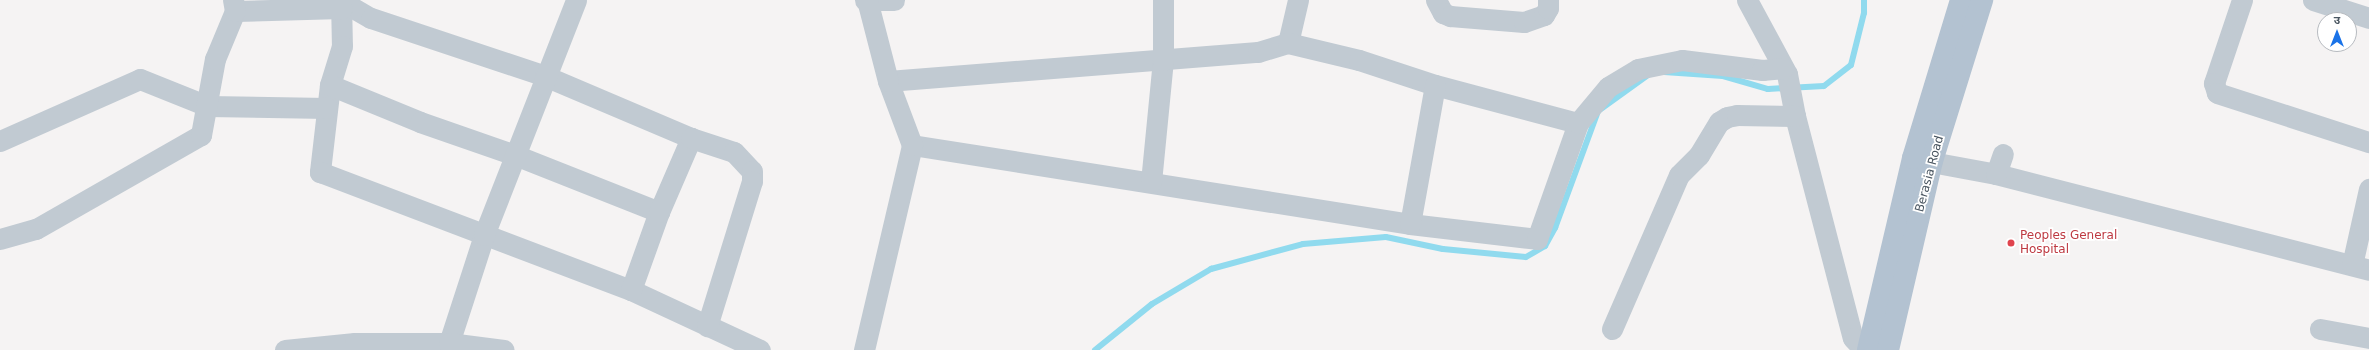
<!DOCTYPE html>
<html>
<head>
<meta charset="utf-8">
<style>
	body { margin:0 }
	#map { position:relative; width:2369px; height:350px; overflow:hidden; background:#f5f3f3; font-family:"DejaVu Sans","Noto Sans Devanagari",sans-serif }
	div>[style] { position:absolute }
	.stream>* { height:6px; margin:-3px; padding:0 3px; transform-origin:3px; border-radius:3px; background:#90daee }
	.minor>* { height:21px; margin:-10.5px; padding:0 10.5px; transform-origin:10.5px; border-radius:10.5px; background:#c1cad2 }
	.primary>* { height:22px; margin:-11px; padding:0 11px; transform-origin:11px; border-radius:11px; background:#b3c2d1 }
	.dots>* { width:11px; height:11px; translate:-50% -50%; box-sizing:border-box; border:2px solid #fff; border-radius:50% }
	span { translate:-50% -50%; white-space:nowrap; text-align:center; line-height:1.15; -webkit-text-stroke:3.5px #fff; paint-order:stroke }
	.street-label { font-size:12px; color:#4a5661 }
	.health-label { font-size:12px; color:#be3a42 }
	.left { translate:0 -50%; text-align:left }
	.north { position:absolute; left:2317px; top:12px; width:40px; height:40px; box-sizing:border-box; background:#fff; border:1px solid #b7bbc0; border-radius:50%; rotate:0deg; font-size:11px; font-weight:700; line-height:16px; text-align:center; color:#4a5661 }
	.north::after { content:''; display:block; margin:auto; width:14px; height:18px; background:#1a73e8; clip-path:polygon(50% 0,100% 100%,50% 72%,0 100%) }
</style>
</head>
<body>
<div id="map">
	<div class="stream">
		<div style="left:1664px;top:72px;width:59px;rotate:3.9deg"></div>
		<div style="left:1723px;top:76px;width:47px;rotate:16.1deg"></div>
		<div style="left:1768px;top:89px;width:56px;rotate:-3.1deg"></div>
		<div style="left:1824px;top:86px;width:34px;rotate:-38deg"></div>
		<div style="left:1851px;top:65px;width:54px;rotate:-76deg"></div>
		<div style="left:1864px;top:13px;width:13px;rotate:-90deg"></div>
		<div style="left:1095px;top:350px;width:73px;rotate:-38.9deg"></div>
		<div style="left:1152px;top:304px;width:69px;rotate:-30.7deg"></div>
		<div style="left:1211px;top:269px;width:95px;rotate:-15.2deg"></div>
		<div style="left:1303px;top:244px;width:83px;rotate:-4.8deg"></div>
		<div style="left:1386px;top:237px;width:58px;rotate:11.9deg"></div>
		<div style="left:1443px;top:249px;width:83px;rotate:5.5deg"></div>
		<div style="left:1526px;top:257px;width:22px;rotate:-30deg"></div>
		<div style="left:1545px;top:246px;width:21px;rotate:-61deg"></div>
		<div style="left:1555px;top:228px;width:125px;rotate:-69.8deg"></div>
		<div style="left:1598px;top:111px;width:62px;rotate:-35.8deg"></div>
	</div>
	<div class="minor">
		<div style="left:341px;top:0;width:46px;rotate:88.8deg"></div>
		<div style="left:342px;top:46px;width:41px;rotate:107.1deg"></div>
		<div style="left:330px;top:85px;width:88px;rotate:96.6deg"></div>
		<div style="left:320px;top:172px;width:333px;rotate:20.8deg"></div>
		<div style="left:631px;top:290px;width:142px;rotate:24.9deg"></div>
		<div style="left:865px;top:0;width:29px"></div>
		<div style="left:1436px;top:0;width:15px;rotate:62deg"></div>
		<div style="left:1443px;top:13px;width:8px;rotate:23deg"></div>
		<div style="left:1450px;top:16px;width:74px;rotate:4.6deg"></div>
		<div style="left:1524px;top:22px;width:21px;rotate:-19deg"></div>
		<div style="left:1544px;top:15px;width:8px;rotate:-60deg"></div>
		<div style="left:1548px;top:8px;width:8px;rotate:-90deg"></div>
		<div style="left:1747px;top:0;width:84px;rotate:61.6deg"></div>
		<div style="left:1787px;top:74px;width:43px;rotate:79.2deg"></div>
		<div style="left:1795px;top:116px;width:229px;rotate:75.4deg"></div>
		<div style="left:1853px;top:338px;width:16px;rotate:47deg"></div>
		<div style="left:2242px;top:0;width:88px;rotate:108.6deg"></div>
		<div style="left:2214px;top:83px;width:10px;rotate:73deg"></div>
		<div style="left:2217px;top:93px;width:160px;rotate:17.9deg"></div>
		<div style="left:2313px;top:0;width:59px;rotate:17.8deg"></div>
		<div style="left:341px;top:1px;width:34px;rotate:30deg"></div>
		<div style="left:371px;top:18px;width:183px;rotate:18.4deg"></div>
		<div style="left:545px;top:76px;width:159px;rotate:23deg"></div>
		<div style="left:235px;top:11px;width:107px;rotate:-1.6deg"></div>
		<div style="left:1288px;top:43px;width:44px;rotate:-76.9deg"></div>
		<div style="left:888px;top:81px;width:371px;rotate:-4.5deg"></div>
		<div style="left:1258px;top:52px;width:31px;rotate:-17deg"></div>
		<div style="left:1288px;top:43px;width:73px;rotate:13.5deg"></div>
		<div style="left:1359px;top:60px;width:80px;rotate:18.2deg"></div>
		<div style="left:1435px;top:85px;width:148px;rotate:14.9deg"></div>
		<div style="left:330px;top:85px;width:97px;rotate:22.3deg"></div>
		<div style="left:420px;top:122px;width:101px;rotate:19.2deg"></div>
		<div style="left:515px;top:155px;width:155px;rotate:21.6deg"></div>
		<div style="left:0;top:141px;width:153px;rotate:-23.9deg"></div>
		<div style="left:140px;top:79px;width:72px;rotate:21.9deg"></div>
		<div style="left:207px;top:106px;width:120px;rotate:1deg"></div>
		<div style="left:912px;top:145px;width:504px;rotate:9.01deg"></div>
		<div style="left:1410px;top:224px;width:128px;rotate:6.7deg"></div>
		<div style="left:1537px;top:239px;width:123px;rotate:-70.5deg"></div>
		<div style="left:1578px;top:123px;width:47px;rotate:-50.2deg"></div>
		<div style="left:1608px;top:87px;width:35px;rotate:-31deg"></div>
		<div style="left:1638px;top:69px;width:45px;rotate:-11.6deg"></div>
		<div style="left:1682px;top:60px;width:81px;rotate:7.1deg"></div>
		<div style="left:1762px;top:70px;width:21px;rotate:-5deg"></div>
		<div style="left:1915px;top:159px;width:82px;rotate:10.5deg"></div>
		<div style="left:1996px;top:174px;width:385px;rotate:14.4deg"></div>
		<div style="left:1996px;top:174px;width:21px;rotate:-71deg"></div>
		<div style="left:1151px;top:182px;width:123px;rotate:-84.4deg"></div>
		<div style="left:1163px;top:60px;width:60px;rotate:-90deg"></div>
		<div style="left:1410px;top:224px;width:141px;rotate:-79.8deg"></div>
		<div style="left:0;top:239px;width:37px;rotate:-16deg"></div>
		<div style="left:36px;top:229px;width:190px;rotate:-29.7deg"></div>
		<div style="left:201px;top:135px;width:77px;rotate:-79.6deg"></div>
		<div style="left:215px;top:59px;width:52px;rotate:-67.4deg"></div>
		<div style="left:235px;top:11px;width:11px;rotate:-100deg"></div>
		<div style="left:2352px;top:265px;width:78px;rotate:-77.4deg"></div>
		<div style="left:631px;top:290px;width:83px;rotate:-70.3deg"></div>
		<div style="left:659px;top:212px;width:81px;rotate:-66.6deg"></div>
		<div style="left:691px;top:138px;width:45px;rotate:18deg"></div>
		<div style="left:734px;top:152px;width:26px;rotate:47deg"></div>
		<div style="left:752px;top:171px;width:10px;rotate:90deg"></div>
		<div style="left:752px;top:181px;width:152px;rotate:107.2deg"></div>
		<div style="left:1612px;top:329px;width:168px;rotate:-66.5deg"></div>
		<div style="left:1679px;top:175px;width:28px;rotate:-45deg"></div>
		<div style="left:1699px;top:155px;width:39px;rotate:-59deg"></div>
		<div style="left:1719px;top:122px;width:9px;rotate:-32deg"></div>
		<div style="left:1727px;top:117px;width:10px;rotate:-11deg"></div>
		<div style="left:1737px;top:115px;width:58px;rotate:1deg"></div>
		<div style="left:2320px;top:329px;width:50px;rotate:10.4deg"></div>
		<div style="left:449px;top:343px;width:114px;rotate:-72deg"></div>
		<div style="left:484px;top:235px;width:252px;rotate:-68.6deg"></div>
		<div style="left:285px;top:350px;width:70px;rotate:-5.7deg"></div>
		<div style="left:355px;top:343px;width:94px"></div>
		<div style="left:449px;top:343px;width:55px;rotate:7.3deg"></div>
		<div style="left:864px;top:350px;width:211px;rotate:-76.8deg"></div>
		<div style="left:912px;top:145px;width:68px;rotate:-110.6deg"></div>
		<div style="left:888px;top:81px;width:84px;rotate:-104.5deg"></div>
	</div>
	<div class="primary">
		<div style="left:1868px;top:350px;width:197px;rotate:-76.8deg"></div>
		<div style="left:1913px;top:158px;width:165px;rotate:-73.1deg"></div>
		<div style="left:1888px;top:350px;width:194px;rotate:-76.9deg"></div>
		<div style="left:1932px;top:161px;width:169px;rotate:-72.7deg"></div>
	</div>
	<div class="dots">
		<div style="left:2011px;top:243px;background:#e0444e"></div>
	</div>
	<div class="street-label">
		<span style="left:1930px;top:174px;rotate:-75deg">Berasia Road</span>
	</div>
	<div class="health-label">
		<span class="left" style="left:2020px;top:243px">Peoples General<br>Hospital</span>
	</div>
	<div class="north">उ</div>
</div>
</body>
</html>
